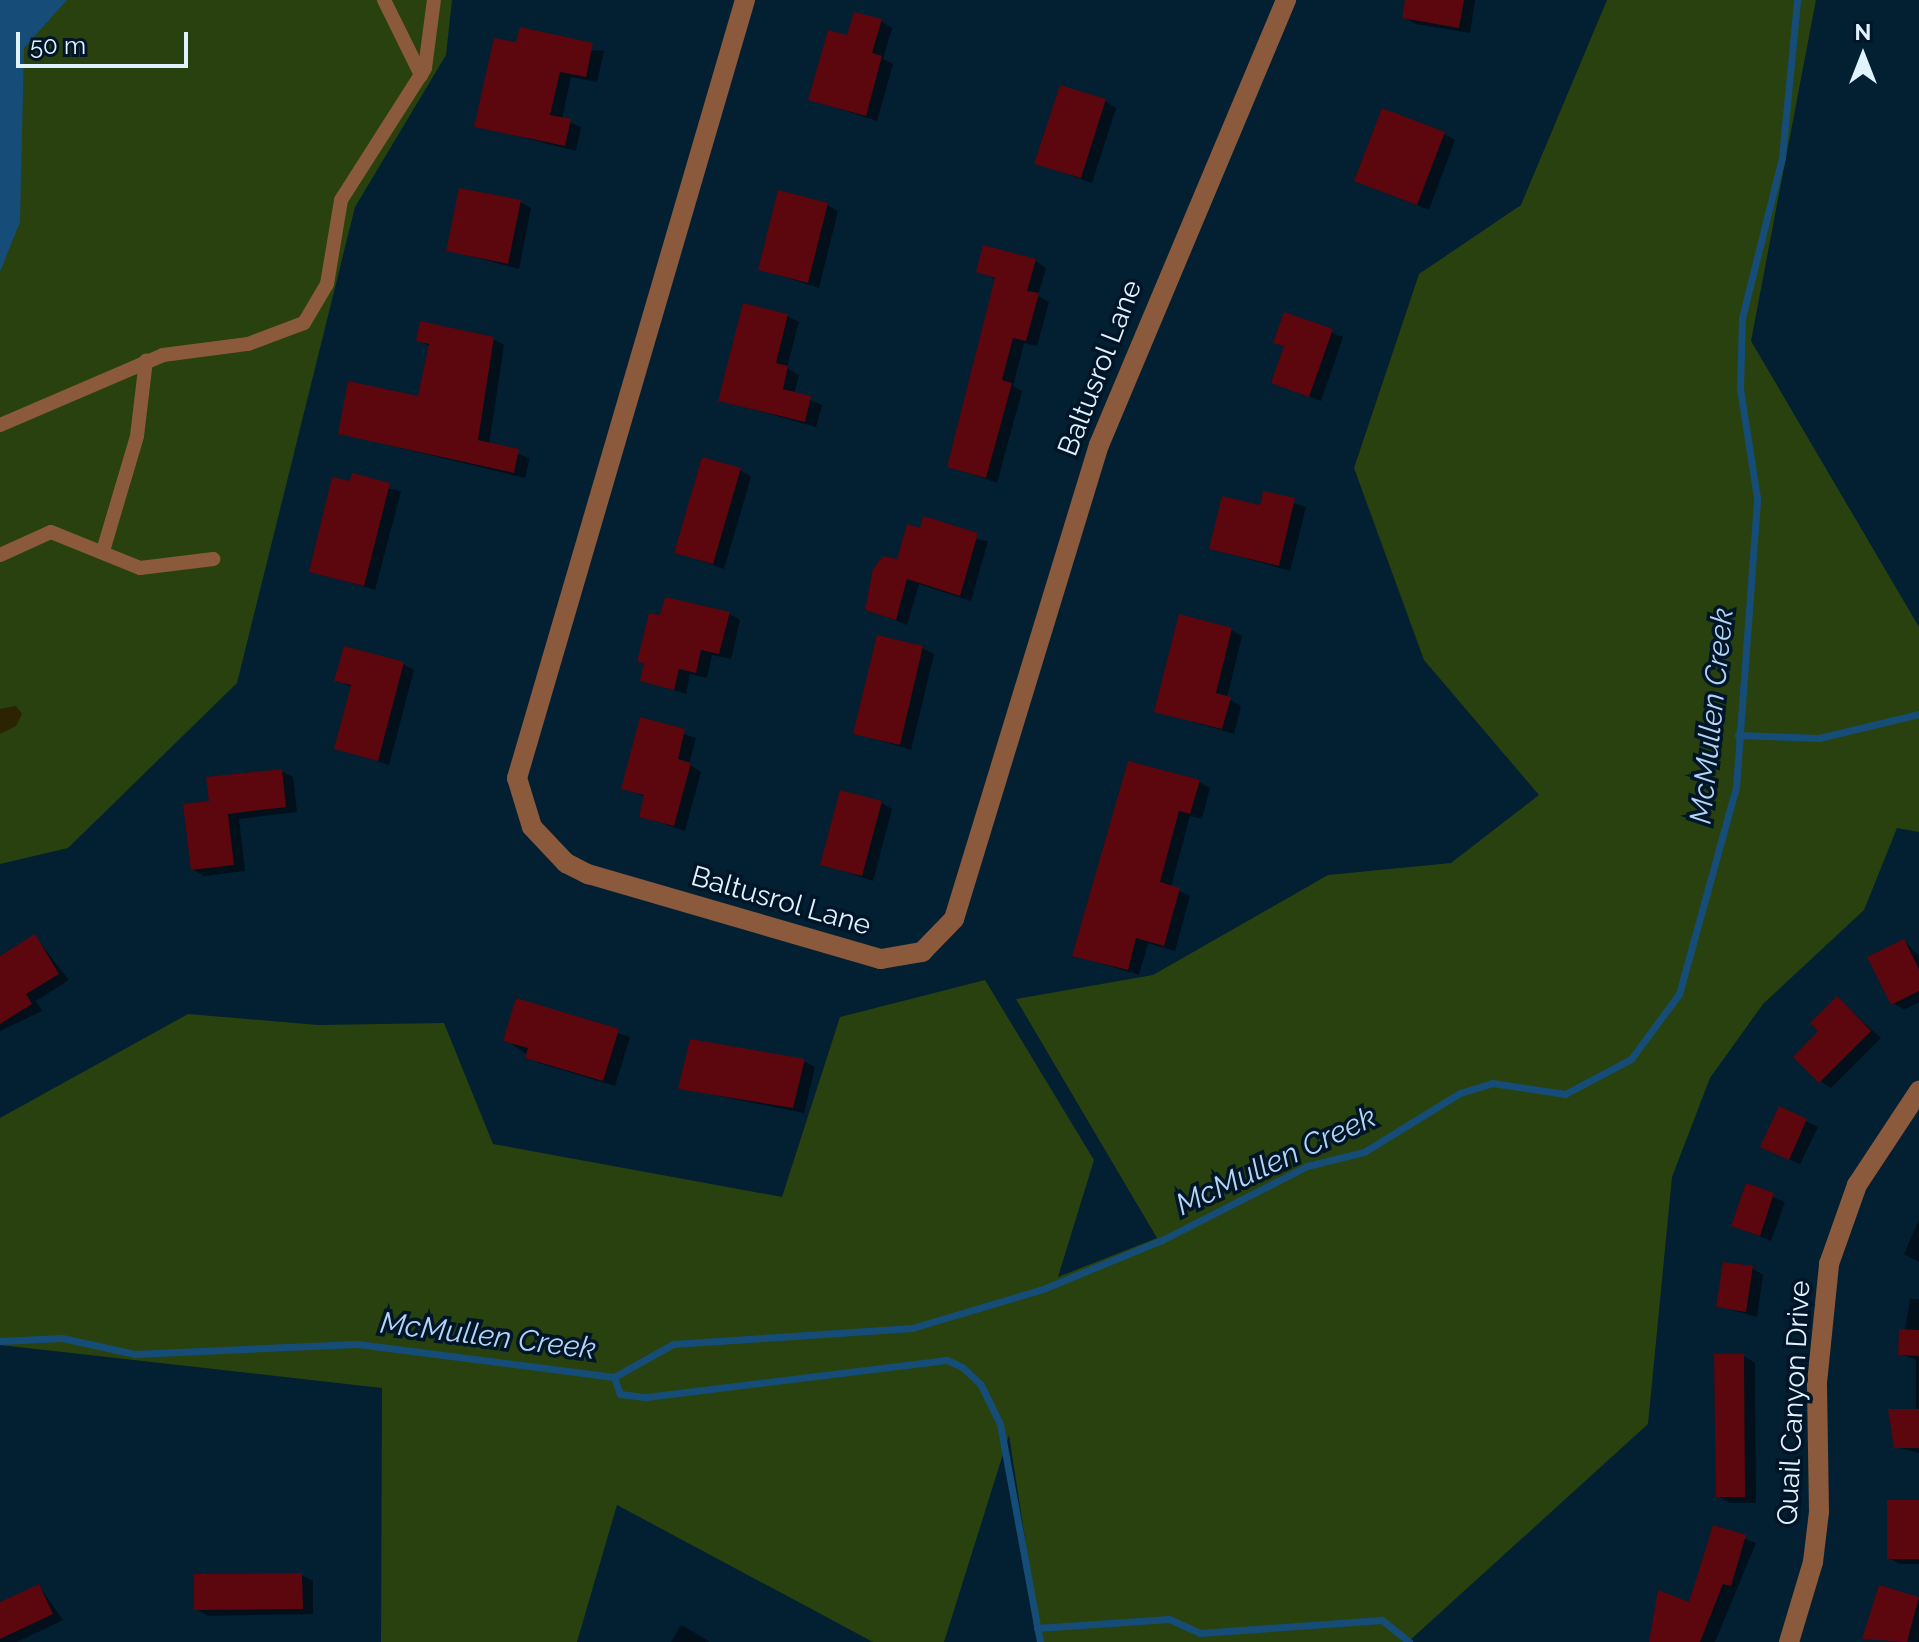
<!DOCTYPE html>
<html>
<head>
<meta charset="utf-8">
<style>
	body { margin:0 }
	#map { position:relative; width:1919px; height:1642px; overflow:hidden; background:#031f32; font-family:Raleway,sans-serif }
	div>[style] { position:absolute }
	.green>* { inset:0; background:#28410e }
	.sand>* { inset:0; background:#2b2302 }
	.water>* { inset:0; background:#154d78 }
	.shadow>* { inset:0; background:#0007 }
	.stream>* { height:7px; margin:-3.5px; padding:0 3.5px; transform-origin:3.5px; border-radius:3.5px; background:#154d78 }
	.building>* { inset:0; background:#5b070d }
	.lane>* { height:14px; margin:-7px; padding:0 7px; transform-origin:7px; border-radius:7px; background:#8b5a3c }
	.street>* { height:20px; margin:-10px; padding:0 10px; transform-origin:10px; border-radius:10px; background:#8b5a3c }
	span { translate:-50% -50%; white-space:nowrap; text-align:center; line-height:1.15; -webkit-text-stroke:7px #001527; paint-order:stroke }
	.street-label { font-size:28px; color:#e1f2ff }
	.water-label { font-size:30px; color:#b3d5f5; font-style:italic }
	.north { position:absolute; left:1823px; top:16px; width:80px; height:80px; -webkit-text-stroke:6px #001527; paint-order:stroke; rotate:0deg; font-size:22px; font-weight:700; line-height:32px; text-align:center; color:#e1f2ff }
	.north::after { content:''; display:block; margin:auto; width:28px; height:36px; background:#e1f2ff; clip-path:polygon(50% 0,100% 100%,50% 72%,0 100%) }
	.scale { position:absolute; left:16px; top:32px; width:172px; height:36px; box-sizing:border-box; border:4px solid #e1f2ff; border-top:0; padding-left:10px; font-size:24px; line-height:28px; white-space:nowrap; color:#e1f2ff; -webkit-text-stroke:6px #001527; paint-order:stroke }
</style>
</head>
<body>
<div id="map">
	<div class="green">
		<div style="clip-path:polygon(0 0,452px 0,446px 55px,355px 207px,237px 683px,68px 848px,0 864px)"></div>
		<div style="clip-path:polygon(1607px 0,1816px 0,1751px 341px,1919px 627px,1919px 832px,1897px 828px,1864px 910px,1763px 1004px,1710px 1078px,1672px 1177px,1648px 1424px,1408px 1642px,1041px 1642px,1009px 1435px,944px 1642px,873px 1642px,617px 1505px,577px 1642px,381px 1642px,382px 1388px,0 1345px,0 1118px,188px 1014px,318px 1025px,444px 1023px,493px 1144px,782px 1197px,840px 1017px,985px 980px,1094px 1160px,1058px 1277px,1157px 1238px,1016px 999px,1153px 975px,1328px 875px,1451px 863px,1539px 795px,1424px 660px,1354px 468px,1419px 274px,1521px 205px)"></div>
	</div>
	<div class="sand">
		<div style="clip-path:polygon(16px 706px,22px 714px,16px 726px,0 734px,0 709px)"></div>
	</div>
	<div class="water">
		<div style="clip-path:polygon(0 0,67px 0,24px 48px,20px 222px,0 272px)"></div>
	</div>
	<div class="shadow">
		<div style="clip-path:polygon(1407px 0,1475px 0,1470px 33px,1416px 24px,1404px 17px)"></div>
		<div style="clip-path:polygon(881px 21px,892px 28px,883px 59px,893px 64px,877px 121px,810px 99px,849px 38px)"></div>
		<div style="clip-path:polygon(518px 45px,604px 51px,597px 82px,571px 77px,562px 119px,581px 127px,576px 151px,477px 126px)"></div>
		<div style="clip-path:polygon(1105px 101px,1116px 108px,1092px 183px,1037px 163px)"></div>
		<div style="clip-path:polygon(1444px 134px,1455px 140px,1429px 210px,1357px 181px)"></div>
		<div style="clip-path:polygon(520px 202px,531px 208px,519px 269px,448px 250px)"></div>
		<div style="clip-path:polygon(827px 205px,838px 211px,819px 288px,760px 269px)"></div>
		<div style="clip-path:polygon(1035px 261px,1046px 268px,1038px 296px,1049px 302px,1037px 346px,1024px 343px,1013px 386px,1022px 391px,997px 483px,949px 466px,997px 280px,978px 271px)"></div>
		<div style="clip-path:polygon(1285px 314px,1343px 337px,1321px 401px,1273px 382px,1286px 347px,1276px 342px)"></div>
		<div style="clip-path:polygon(787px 316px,799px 322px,787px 368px,799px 375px,794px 394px,822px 405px,816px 427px,720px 400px)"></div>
		<div style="clip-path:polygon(493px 339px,504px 345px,489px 445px,530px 458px,525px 478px,339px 433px,420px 399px,431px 347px,418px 340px)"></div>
		<div style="clip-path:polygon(740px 470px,751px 477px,724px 569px,677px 552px)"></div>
		<div style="clip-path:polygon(334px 479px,401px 491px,375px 590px,311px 571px)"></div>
		<div style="clip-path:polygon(1265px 494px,1306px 507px,1290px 571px,1211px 548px,1262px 508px)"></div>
		<div style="clip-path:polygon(921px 530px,988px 541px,971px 601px,919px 584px,907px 625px,868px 609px)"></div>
		<div style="clip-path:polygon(729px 614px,740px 620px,731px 659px,712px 655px,707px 678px,690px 674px,686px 694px,642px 680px,646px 664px,640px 661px)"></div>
		<div style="clip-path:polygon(1231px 630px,1242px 636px,1227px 698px,1241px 706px,1234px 734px,1156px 711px)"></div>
		<div style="clip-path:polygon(922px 648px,934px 654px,911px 750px,856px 733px)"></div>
		<div style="clip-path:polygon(403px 664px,414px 670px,389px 765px,337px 748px,353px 688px,337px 680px)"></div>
		<div style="clip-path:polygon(641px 720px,696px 738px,689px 764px,701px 772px,685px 831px,641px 816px,646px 797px,623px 788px)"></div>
		<div style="clip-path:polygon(281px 771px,293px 777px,297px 812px,239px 819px,245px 871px,204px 876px,192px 869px,211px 803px)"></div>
		<div style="clip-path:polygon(1199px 782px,1210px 788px,1202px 819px,1190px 816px,1171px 887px,1190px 896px,1175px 951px,1148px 943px,1139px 975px,1074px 955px)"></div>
		<div style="clip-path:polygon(881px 803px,892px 809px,873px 881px,822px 864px)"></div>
		<div style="clip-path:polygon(35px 937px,69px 980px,36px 1001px,42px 1011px,0 1031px,0 958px)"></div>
		<div style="clip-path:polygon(1904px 941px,1919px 956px,1919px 1002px,1904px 1010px,1893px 1003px)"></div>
		<div style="clip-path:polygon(1837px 999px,1881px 1038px,1831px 1088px,1820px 1081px,1821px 1031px)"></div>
		<div style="clip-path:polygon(518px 1000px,630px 1037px,615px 1086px,539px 1063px,506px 1040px)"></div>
		<div style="clip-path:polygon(804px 1061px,815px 1067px,804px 1113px,680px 1088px)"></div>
		<div style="clip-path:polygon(1780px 1109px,1818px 1127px,1800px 1164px,1774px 1153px)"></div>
		<div style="clip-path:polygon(1747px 1186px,1785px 1202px,1771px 1241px,1733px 1225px)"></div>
		<div style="clip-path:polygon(1919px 1220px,1919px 1262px,1904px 1254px)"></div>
		<div style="clip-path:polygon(1752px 1268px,1763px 1275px,1757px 1317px,1718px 1306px)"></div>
		<div style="clip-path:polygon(1910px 1299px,1919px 1299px,1919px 1453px,1896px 1447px,1916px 1411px,1916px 1360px,1901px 1354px)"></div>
		<div style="clip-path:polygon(1744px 1356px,1755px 1363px,1756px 1503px,1730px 1503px,1718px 1496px)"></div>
		<div style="clip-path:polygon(1919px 1502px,1919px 1564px,1900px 1564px,1889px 1558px)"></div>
		<div style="clip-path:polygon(1714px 1527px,1756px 1543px,1715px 1642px,1650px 1642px,1690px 1604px)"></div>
		<div style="clip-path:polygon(301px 1575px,313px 1581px,313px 1614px,208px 1616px,196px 1609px)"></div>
		<div style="clip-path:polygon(39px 1586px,63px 1620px,17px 1642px,0 1642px,0 1602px)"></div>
		<div style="clip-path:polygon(1880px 1590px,1919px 1600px,1919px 1642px,1865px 1638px)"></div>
		<div style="clip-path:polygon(681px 1625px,692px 1631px,710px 1642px,671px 1642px)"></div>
	</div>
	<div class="stream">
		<div style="left:1738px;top:735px;width:81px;rotate:2.1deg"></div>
		<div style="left:1819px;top:738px;width:103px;rotate:-13.5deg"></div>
		<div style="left:0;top:1341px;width:62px;rotate:-2.8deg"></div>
		<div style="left:62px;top:1338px;width:75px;rotate:12.4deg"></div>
		<div style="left:135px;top:1354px;width:222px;rotate:-2.6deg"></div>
		<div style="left:357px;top:1344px;width:259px;rotate:7.3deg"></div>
		<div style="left:614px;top:1377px;width:68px;rotate:-29.2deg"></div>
		<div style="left:673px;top:1344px;width:240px;rotate:-3.8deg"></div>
		<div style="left:912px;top:1328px;width:137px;rotate:-16.6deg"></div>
		<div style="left:1043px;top:1289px;width:129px;rotate:-22.4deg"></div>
		<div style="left:1162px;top:1240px;width:163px;rotate:-27deg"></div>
		<div style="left:1307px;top:1166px;width:59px;rotate:-13.8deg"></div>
		<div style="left:1364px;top:1152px;width:113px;rotate:-31.6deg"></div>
		<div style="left:1460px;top:1093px;width:34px;rotate:-17deg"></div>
		<div style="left:1492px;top:1083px;width:74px;rotate:8.6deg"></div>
		<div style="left:1565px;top:1094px;width:75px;rotate:-27.9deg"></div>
		<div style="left:1631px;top:1059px;width:81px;rotate:-53.6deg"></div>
		<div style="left:1679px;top:994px;width:215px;rotate:-74.6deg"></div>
		<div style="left:1736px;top:787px;width:290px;rotate:-85.8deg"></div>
		<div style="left:1757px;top:498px;width:111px;rotate:-98.8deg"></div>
		<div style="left:1740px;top:388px;width:70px;rotate:-88.4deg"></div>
		<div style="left:1742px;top:318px;width:166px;rotate:-76deg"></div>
		<div style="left:1782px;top:157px;width:158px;rotate:-84.5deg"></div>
		<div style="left:614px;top:1377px;width:18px;rotate:71deg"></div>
		<div style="left:620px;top:1394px;width:26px;rotate:7deg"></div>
		<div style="left:646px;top:1397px;width:303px;rotate:-7deg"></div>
		<div style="left:947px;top:1360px;width:17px;rotate:25deg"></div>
		<div style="left:962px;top:1367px;width:26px;rotate:43deg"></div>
		<div style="left:981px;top:1385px;width:43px;rotate:64deg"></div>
		<div style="left:1000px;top:1424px;width:222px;rotate:79.6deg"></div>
		<div style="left:1037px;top:1628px;width:132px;rotate:-3.9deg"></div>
		<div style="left:1169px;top:1619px;width:34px;rotate:24deg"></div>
		<div style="left:1200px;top:1633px;width:182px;rotate:-4.1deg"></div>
		<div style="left:1382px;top:1620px;width:35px;rotate:39deg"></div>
	</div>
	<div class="building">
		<div style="clip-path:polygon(1405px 0,1464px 0,1459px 28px,1402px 18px)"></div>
		<div style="clip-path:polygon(854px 12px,882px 19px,872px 53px,882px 56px,866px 116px,808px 100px,828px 30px,847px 35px)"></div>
		<div style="clip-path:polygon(520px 27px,593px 43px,586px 77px,560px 72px,550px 115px,571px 119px,565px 146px,474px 127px,494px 38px,516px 42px)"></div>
		<div style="clip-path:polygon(1060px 85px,1106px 99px,1081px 178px,1034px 164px)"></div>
		<div style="clip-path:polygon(1382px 108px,1445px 132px,1417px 205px,1354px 181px)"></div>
		<div style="clip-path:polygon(459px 188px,521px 200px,508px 264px,446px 251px)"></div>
		<div style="clip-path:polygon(778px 190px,828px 203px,808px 283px,758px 270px)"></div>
		<div style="clip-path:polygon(983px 245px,1036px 259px,1027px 291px,1039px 293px,1026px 341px,1013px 338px,1002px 380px,1012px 383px,986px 478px,947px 467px,995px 278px,976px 272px)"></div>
		<div style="clip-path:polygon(743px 303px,788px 314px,776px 363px,788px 366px,783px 389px,811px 396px,805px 422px,718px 401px)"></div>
		<div style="clip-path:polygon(1284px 312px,1333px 329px,1309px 397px,1271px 383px,1284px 346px,1273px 343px)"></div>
		<div style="clip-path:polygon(420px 321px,494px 337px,478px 440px,519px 449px,514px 473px,338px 434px,348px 381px,418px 396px,429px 344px,416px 341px)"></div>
		<div style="clip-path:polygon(702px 457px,741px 468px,713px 564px,674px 553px)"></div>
		<div style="clip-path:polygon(352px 473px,390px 483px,364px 586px,309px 572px,332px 477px,350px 481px)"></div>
		<div style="clip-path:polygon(1263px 491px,1295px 498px,1279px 566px,1209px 549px,1222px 496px,1260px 505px)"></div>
		<div style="clip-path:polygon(923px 516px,978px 533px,960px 596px,907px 579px,896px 620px,865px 610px,873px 569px,883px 556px,897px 559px,907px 524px,920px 528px)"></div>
		<div style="clip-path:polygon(665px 597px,730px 612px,719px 654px,701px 650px,696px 673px,679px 669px,674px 690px,640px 681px,644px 663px,637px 662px,649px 613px,660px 615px)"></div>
		<div style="clip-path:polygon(1179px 614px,1232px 628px,1216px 693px,1231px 697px,1222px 729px,1154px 712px)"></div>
		<div style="clip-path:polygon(877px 635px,923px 646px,900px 745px,853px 734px)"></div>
		<div style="clip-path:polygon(344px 646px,404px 662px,378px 761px,334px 749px,351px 685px,334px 681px)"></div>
		<div style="clip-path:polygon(640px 717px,685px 729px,678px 759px,691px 763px,674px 826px,639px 817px,644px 795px,621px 789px)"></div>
		<div style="clip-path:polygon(1128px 761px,1200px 780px,1190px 814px,1179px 811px,1160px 882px,1180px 888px,1164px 946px,1136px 938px,1128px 970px,1072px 956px)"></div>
		<div style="clip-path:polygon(282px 769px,286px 807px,228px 814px,234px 865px,191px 870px,183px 804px,209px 801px,206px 777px)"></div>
		<div style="clip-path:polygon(840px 790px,882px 801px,862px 876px,820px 865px)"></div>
		<div style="clip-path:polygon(35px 934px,59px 974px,26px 994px,32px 1004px,0 1024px,0 956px)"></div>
		<div style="clip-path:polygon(1904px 939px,1919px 969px,1919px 991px,1891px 1005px,1867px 957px)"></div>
		<div style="clip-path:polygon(1837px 996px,1871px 1031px,1819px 1083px,1793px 1057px,1818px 1031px,1810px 1023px)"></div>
		<div style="clip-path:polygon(516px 998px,619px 1029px,603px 1081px,525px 1058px,528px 1048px,503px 1041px)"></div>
		<div style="clip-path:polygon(690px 1039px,805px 1059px,793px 1108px,678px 1089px)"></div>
		<div style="clip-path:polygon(1779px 1106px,1807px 1119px,1789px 1160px,1760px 1147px)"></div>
		<div style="clip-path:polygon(1746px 1183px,1774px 1193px,1760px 1236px,1731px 1226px)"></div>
		<div style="clip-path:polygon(1723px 1262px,1753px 1266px,1746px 1312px,1716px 1307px)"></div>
		<div style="clip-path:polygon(1899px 1329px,1919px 1330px,1919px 1356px,1898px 1355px)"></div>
		<div style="clip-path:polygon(1714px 1354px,1744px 1354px,1745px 1497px,1716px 1497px)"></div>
		<div style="clip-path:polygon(1888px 1409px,1919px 1409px,1919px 1448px,1894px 1448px)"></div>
		<div style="clip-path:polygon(1887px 1500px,1919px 1500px,1919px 1559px,1887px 1559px)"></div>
		<div style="clip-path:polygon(1713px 1525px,1746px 1535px,1731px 1586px,1723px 1584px,1700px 1642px,1649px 1642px,1658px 1590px,1689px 1602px)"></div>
		<div style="clip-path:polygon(302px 1573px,303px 1609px,194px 1610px,194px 1574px)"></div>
		<div style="clip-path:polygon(39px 1584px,53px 1614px,0 1639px,0 1602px)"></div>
		<div style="clip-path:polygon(1879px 1585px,1919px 1597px,1907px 1642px,1862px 1639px)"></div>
	</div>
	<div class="lane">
		<div style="left:384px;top:0;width:84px;rotate:63.7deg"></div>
		<div style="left:0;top:425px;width:177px;rotate:-23.2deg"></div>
		<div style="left:163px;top:355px;width:86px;rotate:-7.4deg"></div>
		<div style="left:248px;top:344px;width:60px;rotate:-20.6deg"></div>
		<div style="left:304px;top:323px;width:45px;rotate:-59.5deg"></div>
		<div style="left:327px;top:284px;width:85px;rotate:-80.5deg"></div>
		<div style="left:341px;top:200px;width:156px;rotate:-57.5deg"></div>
		<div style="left:425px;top:68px;width:69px;rotate:-82.5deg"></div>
		<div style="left:103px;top:551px;width:120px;rotate:-73.5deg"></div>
		<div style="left:137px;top:436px;width:76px;rotate:-83.2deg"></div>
		<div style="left:0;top:555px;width:56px;rotate:-24.3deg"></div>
		<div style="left:51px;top:532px;width:96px;rotate:22deg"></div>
		<div style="left:140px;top:568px;width:74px;rotate:-7deg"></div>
	</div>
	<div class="street">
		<div style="left:745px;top:0;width:811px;rotate:106.33deg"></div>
		<div style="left:517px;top:778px;width:51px;rotate:73deg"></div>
		<div style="left:532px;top:827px;width:50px;rotate:46.6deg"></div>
		<div style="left:566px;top:863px;width:25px;rotate:27deg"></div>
		<div style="left:588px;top:874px;width:305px;rotate:16.2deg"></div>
		<div style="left:881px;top:959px;width:42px;rotate:-9.7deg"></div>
		<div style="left:922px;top:952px;width:46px;rotate:-45.9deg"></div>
		<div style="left:954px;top:919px;width:496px;rotate:-73deg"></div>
		<div style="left:1099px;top:445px;width:483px;rotate:-67.2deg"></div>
		<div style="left:1789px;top:1642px;width:84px;rotate:-73.3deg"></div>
		<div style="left:1813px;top:1562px;width:50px;rotate:-83.2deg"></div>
		<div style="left:1819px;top:1512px;width:129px;rotate:-90.9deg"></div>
		<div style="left:1817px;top:1383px;width:120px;rotate:-84.2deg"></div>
		<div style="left:1829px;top:1264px;width:84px;rotate:-70.5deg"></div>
		<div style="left:1857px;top:1185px;width:113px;rotate:-56.6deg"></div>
	</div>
	<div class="street-label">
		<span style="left:1100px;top:368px;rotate:-69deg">Baltusrol Lane</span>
		<span style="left:781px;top:901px;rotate:16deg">Baltusrol Lane</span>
		<span style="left:1794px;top:1403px;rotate:-87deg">Quail Canyon Drive</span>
	</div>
	<div class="water-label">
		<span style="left:1712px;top:716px;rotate:-84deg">McMullen Creek</span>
		<span style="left:1276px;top:1161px;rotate:-25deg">McMullen Creek</span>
		<span style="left:488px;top:1336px;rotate:7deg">McMullen Creek</span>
	</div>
	<div class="north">N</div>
	<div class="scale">50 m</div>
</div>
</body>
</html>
